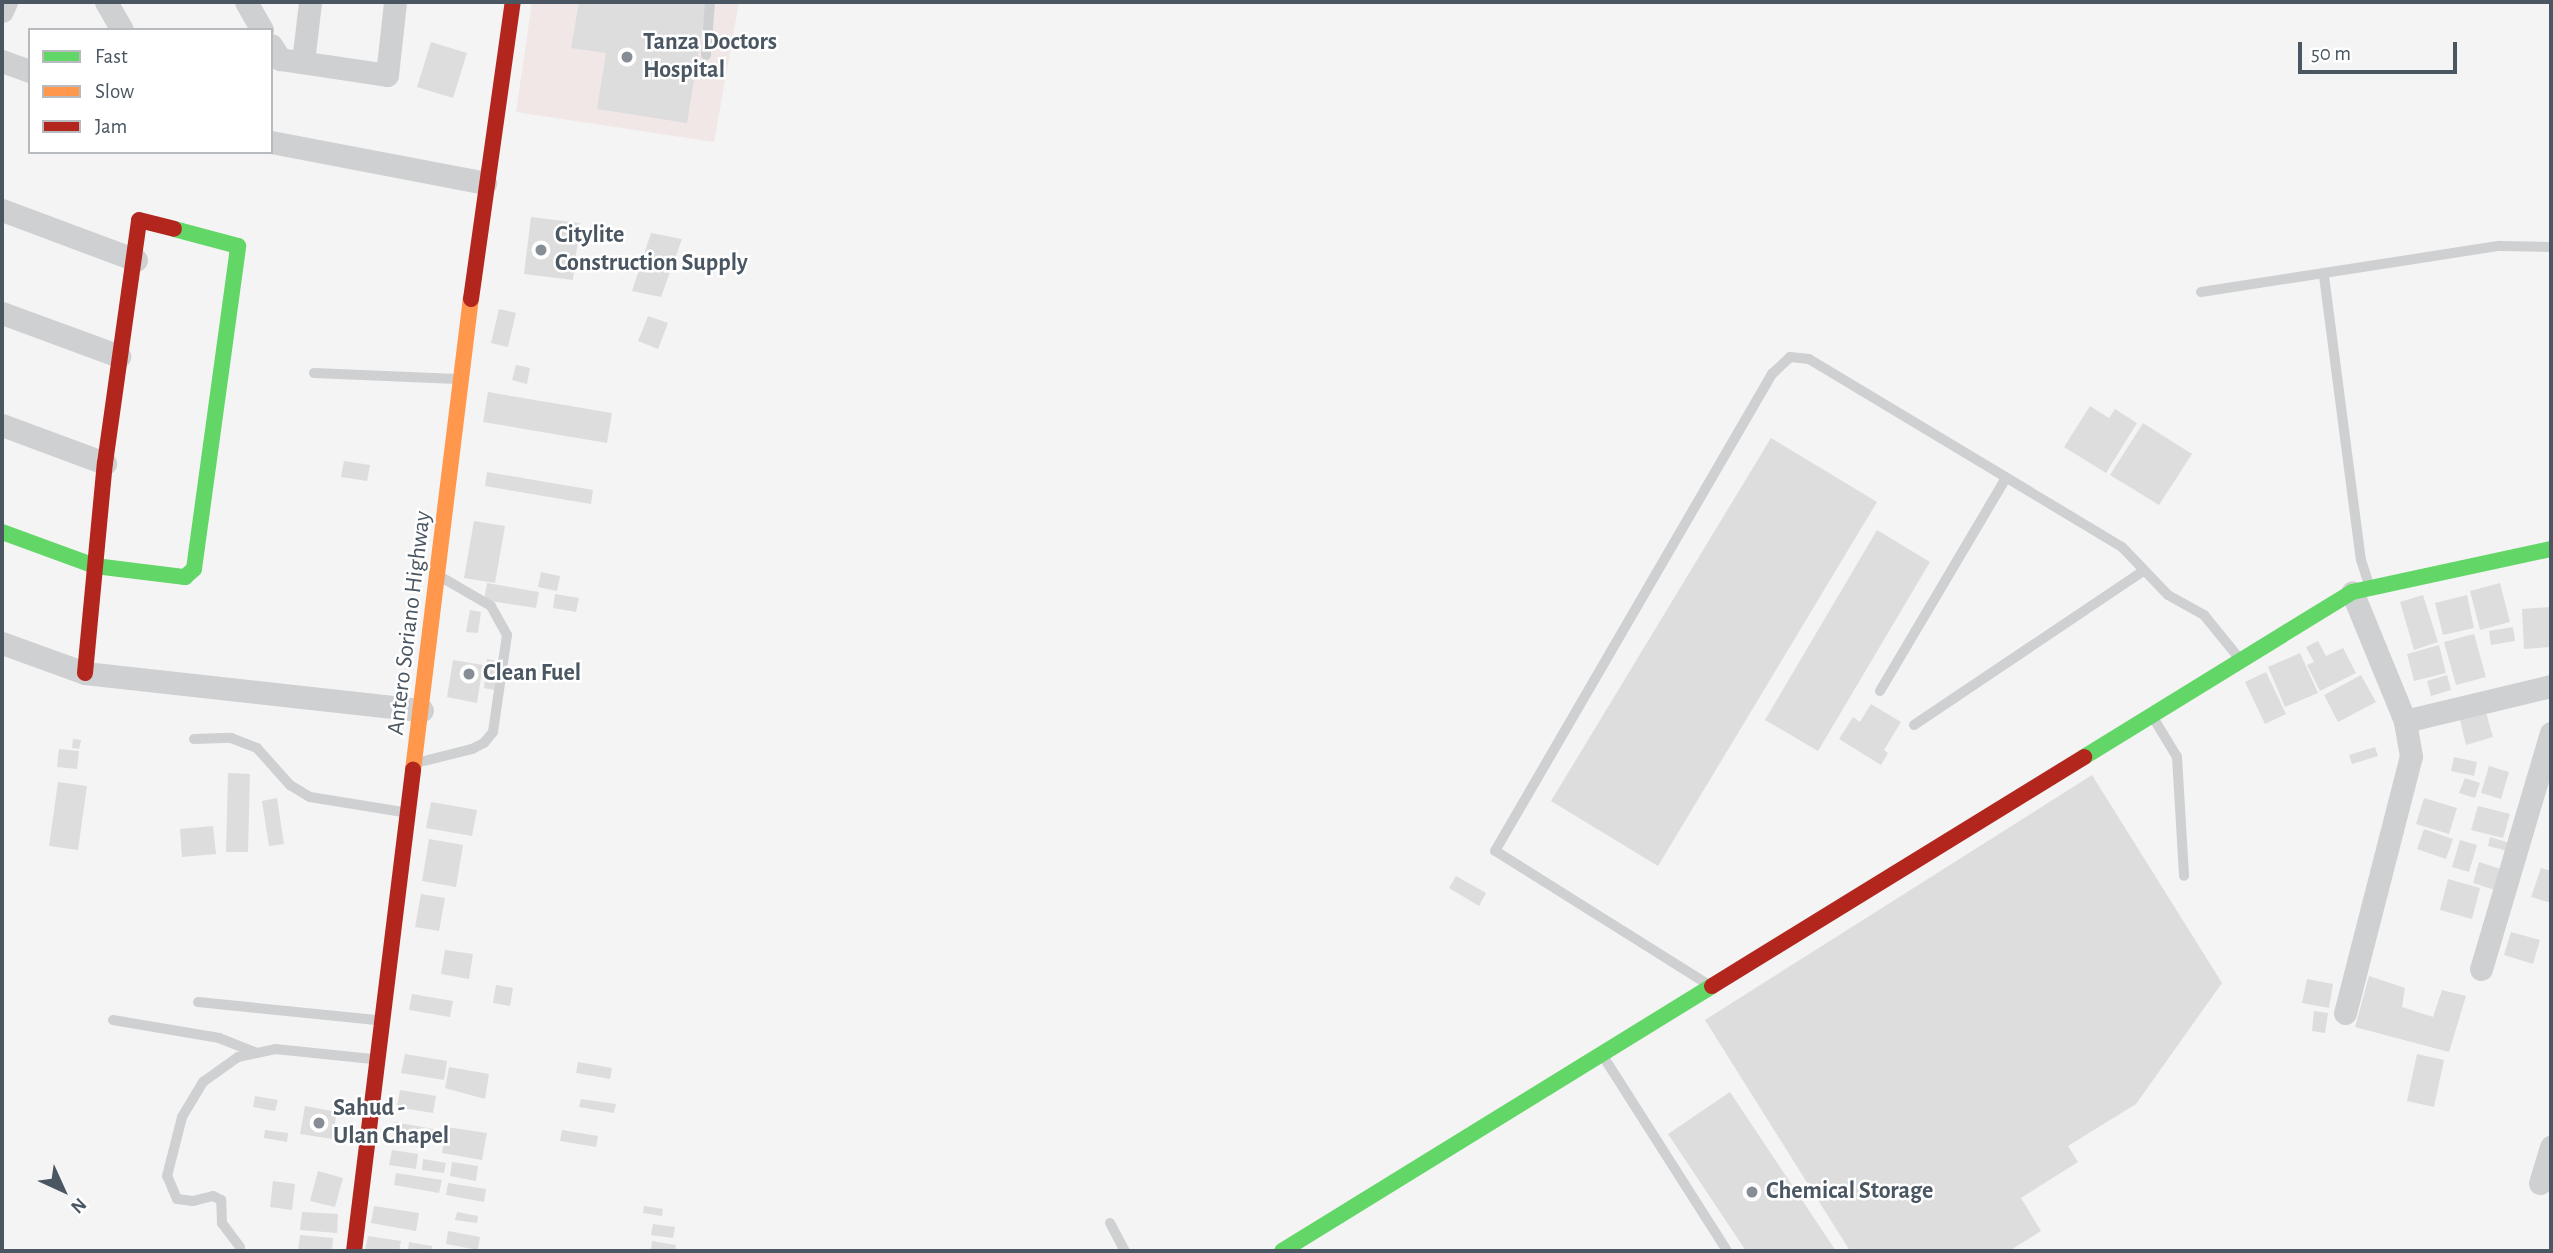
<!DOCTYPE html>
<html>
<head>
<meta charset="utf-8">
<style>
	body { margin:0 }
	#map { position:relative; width:2553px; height:1253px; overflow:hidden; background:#f4f4f4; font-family:"Alegreya Sans",sans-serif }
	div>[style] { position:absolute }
	.medical>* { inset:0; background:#f1e7e6 }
	.building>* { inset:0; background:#ddddde }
	.lane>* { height:10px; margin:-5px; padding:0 5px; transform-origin:5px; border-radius:5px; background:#ced0d2 }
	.street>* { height:23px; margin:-11.5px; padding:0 11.5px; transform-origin:11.5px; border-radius:11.5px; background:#ced0d2 }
	.fast>* { height:16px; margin:-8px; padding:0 8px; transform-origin:8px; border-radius:8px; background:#63d668 }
	.slow>* { height:16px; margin:-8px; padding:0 8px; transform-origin:8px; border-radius:8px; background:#ff974d }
	.jam>* { height:16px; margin:-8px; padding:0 8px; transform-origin:8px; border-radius:8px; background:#b3261e }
	.dots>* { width:19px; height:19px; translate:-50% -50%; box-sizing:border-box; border:4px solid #fff; border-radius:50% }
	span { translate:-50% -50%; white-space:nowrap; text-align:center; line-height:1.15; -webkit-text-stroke:5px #fff; paint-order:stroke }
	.poi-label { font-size:24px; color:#4a5661; font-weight:700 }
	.left { translate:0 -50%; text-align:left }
	.street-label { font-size:24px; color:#4a5661 }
	.frame { position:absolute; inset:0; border:4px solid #4a5661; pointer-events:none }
	.legend { position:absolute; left:28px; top:28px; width:245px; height:126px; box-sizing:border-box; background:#fff; border:2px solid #b7bbc0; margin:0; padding:9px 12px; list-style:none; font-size:21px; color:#4a5661 }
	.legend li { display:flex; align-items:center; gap:14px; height:35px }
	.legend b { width:35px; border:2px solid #b7bbc0 }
	.north { position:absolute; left:28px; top:1155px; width:70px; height:70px; -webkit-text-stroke:5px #fff; paint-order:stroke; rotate:135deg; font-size:19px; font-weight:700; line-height:28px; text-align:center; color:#4a5661 }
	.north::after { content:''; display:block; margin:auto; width:24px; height:32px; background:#4a5661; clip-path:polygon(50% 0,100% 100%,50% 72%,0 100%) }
	.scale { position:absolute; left:2298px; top:42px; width:159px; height:32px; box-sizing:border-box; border:4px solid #4a5661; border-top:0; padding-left:9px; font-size:21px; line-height:24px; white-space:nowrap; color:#4a5661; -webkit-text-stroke:5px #fff; paint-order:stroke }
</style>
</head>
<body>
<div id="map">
	<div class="medical">
		<div style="clip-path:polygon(532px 2px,739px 2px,714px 142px,516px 112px)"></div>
	</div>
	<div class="building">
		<div style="clip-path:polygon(579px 2px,707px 2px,687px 123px,597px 109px,606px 53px,571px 48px)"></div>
		<div style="clip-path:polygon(431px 42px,467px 53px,453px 98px,417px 87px)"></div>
		<div style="clip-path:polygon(531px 217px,580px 223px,573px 280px,524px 274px)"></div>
		<div style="clip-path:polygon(651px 233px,682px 239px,661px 297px,632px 291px)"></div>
		<div style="clip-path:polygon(499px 309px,516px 313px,508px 347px,491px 343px)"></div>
		<div style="clip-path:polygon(648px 316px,668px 323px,658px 349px,638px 341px)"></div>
		<div style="clip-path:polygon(516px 365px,530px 368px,527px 384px,512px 380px)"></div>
		<div style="clip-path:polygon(488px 392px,612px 413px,607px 443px,483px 422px)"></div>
		<div style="clip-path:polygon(2090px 406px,2109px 418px,2115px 409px,2137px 423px,2106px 473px,2064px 447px)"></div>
		<div style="clip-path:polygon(2143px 423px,2192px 454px,2159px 505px,2110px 475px)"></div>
		<div style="clip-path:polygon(1771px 438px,1877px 502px,1658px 866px,1551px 801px)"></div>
		<div style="clip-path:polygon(344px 461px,370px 465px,367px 481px,341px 477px)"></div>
		<div style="clip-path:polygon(487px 472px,593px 490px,591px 504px,485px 486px)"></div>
		<div style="clip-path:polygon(474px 521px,505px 526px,495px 583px,464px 578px)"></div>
		<div style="clip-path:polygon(1877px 530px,1930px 562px,1818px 751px,1765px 720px)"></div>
		<div style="clip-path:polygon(541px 572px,560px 576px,557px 591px,538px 587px)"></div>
		<div style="clip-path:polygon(487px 583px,539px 592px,536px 608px,484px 600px)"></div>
		<div style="clip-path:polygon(2500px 583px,2510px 622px,2480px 630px,2470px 591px)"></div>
		<div style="clip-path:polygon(555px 594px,579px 598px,576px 612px,553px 608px)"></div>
		<div style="clip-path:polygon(2423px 595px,2438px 642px,2414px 650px,2400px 602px)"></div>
		<div style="clip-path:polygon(2467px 595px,2474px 628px,2443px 635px,2435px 603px)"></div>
		<div style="clip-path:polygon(2550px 607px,2551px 647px,2524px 649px,2522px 609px)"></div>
		<div style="clip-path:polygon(470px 610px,481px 612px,478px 633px,466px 632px)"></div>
		<div style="clip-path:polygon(2513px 627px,2515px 641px,2491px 645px,2489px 631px)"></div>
		<div style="clip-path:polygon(2474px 634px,2486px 677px,2456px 685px,2444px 642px)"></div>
		<div style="clip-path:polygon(2318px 641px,2326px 656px,2343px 648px,2356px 673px,2320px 691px,2307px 665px,2314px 662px,2306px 647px)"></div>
		<div style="clip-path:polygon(2439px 645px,2446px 673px,2414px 681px,2407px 654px)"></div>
		<div style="clip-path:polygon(2300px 653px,2318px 693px,2285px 707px,2268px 667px)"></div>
		<div style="clip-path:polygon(487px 659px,498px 661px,494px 690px,484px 688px)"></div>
		<div style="clip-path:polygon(453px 660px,483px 665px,477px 703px,447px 697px)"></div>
		<div style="clip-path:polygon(2266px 672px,2286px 714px,2265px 724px,2245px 682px)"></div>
		<div style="clip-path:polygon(2361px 675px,2376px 702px,2338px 722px,2324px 695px)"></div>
		<div style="clip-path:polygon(2447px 675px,2451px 690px,2431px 696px,2427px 681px)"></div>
		<div style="clip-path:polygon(1871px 704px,1901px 722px,1884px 750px,1888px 753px,1881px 765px,1839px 739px,1853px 717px,1860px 722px)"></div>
		<div style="clip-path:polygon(2485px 709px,2493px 737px,2466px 745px,2459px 716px)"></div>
		<div style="clip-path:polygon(73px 739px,81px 740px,79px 749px,72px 748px)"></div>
		<div style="clip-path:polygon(2375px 747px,2378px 756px,2352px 764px,2349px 755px)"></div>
		<div style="clip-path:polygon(59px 749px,79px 751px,77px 769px,57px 767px)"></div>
		<div style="clip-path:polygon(2454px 757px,2477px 762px,2474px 776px,2451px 771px)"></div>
		<div style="clip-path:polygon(2489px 766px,2509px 772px,2501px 799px,2481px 793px)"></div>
		<div style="clip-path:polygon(228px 773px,250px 774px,248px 852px,226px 852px)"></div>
		<div style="clip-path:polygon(2092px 775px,2222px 983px,2136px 1104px,2068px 1146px,2078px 1162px,2021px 1198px,2041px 1231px,2009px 1251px,1850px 1251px,1705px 1020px)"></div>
		<div style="clip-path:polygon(2465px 778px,2480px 783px,2475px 798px,2459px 793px)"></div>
		<div style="clip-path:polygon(58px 782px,87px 786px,78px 850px,49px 846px)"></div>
		<div style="clip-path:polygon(277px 798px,284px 844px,269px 846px,262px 801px)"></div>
		<div style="clip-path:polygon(2424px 798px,2457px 808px,2449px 834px,2416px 824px)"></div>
		<div style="clip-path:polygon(431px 802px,477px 810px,472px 836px,426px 828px)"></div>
		<div style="clip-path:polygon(2478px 806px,2510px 814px,2503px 838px,2471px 830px)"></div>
		<div style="clip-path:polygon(213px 826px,216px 854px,182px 857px,180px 829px)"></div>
		<div style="clip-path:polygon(2424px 829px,2453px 839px,2446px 859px,2417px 849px)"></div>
		<div style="clip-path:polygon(2490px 837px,2510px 843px,2508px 851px,2488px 846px)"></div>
		<div style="clip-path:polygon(429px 839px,463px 845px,456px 887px,422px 881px)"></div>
		<div style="clip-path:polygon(2460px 840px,2477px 845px,2469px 872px,2452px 867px)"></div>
		<div style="clip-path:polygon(2479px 862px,2501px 869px,2495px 890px,2473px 883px)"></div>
		<div style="clip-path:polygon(2541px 868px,2551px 871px,2551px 903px,2531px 897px)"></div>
		<div style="clip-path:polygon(1456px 876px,1486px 893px,1479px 906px,1449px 888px)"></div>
		<div style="clip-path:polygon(2448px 879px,2480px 888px,2472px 919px,2440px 910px)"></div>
		<div style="clip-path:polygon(421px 894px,445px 898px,439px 931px,415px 927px)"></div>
		<div style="clip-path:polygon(2511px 932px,2540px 940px,2533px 964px,2504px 955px)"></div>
		<div style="clip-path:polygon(445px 950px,473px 954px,469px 979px,441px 974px)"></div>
		<div style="clip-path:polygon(2369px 976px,2405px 988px,2402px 1007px,2433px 1017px,2442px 990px,2466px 996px,2449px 1052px,2355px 1027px)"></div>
		<div style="clip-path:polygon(2307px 979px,2333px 984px,2329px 1008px,2302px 1003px)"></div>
		<div style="clip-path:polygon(496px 985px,513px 988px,510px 1006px,493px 1003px)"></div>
		<div style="clip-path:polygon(412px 994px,453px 1001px,450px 1017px,409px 1010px)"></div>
		<div style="clip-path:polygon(2314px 1011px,2328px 1013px,2325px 1033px,2312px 1031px)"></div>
		<div style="clip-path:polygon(405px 1054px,447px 1061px,444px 1080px,401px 1073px)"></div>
		<div style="clip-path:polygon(2417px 1054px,2444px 1060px,2434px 1107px,2407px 1101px)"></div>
		<div style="clip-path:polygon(578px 1062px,612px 1068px,610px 1079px,576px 1073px)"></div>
		<div style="clip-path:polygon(449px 1067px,489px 1074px,485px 1099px,445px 1088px)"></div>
		<div style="clip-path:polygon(400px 1090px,436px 1096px,433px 1113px,397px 1107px)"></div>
		<div style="clip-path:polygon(1730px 1092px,1836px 1251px,1746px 1251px,1668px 1134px)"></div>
		<div style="clip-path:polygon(255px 1096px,278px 1100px,275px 1111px,253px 1107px)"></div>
		<div style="clip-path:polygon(581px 1099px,616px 1104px,614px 1113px,579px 1107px)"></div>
		<div style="clip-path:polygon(305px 1106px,337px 1112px,332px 1139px,300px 1134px)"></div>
		<div style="clip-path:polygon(394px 1122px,439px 1130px,437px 1142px,392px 1134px)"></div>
		<div style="clip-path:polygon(446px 1127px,487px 1133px,482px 1160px,442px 1153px)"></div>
		<div style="clip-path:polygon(265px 1130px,288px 1133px,287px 1142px,264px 1138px)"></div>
		<div style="clip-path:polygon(562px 1130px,598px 1136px,596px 1147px,560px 1141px)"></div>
		<div style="clip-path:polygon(392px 1150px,418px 1154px,416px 1169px,389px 1165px)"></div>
		<div style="clip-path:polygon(423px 1159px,446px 1163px,444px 1173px,422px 1170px)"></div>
		<div style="clip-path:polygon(452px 1162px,478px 1166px,476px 1181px,450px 1176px)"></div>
		<div style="clip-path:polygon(318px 1171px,343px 1178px,335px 1207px,310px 1201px)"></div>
		<div style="clip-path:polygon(396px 1173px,442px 1180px,439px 1193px,394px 1185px)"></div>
		<div style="clip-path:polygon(273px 1181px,295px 1184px,292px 1210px,270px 1207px)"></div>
		<div style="clip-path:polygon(448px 1183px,486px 1189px,484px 1202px,446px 1195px)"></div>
		<div style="clip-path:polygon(374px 1206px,419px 1213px,416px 1231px,371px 1223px)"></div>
		<div style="clip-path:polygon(644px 1206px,663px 1209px,662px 1216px,643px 1213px)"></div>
		<div style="clip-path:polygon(302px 1212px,338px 1214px,337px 1233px,300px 1230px)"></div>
		<div style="clip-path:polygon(457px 1212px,478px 1216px,477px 1223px,455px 1220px)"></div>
		<div style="clip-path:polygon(653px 1224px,675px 1227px,673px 1238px,651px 1235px)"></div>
		<div style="clip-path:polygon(448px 1231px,480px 1237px,478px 1250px,446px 1244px)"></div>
		<div style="clip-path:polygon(300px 1235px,333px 1238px,332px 1251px,298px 1251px)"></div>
		<div style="clip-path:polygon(368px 1236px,401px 1241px,399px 1251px,365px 1251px)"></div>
		<div style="clip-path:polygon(652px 1241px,676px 1245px,675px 1251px,651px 1251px)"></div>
		<div style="clip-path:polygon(409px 1242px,432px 1246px,431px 1251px,408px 1251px)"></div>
	</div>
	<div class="lane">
		<div style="left:706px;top:55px;width:53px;rotate:-85.7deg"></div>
		<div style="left:2324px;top:276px;width:286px;rotate:82.6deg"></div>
		<div style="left:2361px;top:560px;width:25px;rotate:72deg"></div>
		<div style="left:2201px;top:292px;width:302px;rotate:-8.8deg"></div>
		<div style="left:2499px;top:246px;width:52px;rotate:1.1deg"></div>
		<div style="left:314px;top:373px;width:143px;rotate:2.4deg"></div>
		<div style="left:1880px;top:691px;width:247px;rotate:-59.4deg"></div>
		<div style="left:2154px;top:719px;width:44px;rotate:58.8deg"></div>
		<div style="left:2177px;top:757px;width:119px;rotate:86.6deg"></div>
		<div style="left:1914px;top:725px;width:276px;rotate:-33.9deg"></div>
		<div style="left:194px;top:739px;width:37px;rotate:-2deg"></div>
		<div style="left:231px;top:738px;width:28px;rotate:21deg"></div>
		<div style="left:257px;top:748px;width:50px;rotate:48.3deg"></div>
		<div style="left:290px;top:785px;width:23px;rotate:31deg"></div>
		<div style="left:310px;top:797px;width:94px;rotate:9.2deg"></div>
		<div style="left:420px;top:762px;width:54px;rotate:-14deg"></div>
		<div style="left:472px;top:749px;width:13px;rotate:-27deg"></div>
		<div style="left:484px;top:743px;width:14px;rotate:-51deg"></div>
		<div style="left:493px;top:732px;width:98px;rotate:-81.8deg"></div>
		<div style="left:507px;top:635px;width:33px;rotate:-119deg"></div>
		<div style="left:491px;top:606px;width:58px;rotate:-149.9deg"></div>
		<div style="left:1709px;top:985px;width:252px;rotate:-147.9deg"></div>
		<div style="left:1495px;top:851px;width:552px;rotate:-59.86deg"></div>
		<div style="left:1772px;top:374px;width:25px;rotate:-43deg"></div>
		<div style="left:1790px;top:357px;width:19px;rotate:6deg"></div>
		<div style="left:1809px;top:359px;width:365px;rotate:31deg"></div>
		<div style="left:2122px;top:547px;width:66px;rotate:46.2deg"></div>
		<div style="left:2168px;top:595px;width:41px;rotate:29.1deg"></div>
		<div style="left:2204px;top:615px;width:55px;rotate:50.9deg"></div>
		<div style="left:198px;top:1002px;width:179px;rotate:5.8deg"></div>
		<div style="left:113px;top:1020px;width:108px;rotate:9.6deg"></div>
		<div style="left:219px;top:1038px;width:41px;rotate:21.5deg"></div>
		<div style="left:1603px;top:1056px;width:231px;rotate:57.5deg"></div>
		<div style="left:1110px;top:1223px;width:32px;rotate:62deg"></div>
		<div style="left:240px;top:1247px;width:30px;rotate:-127deg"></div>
		<div style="left:222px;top:1223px;width:23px;rotate:-92deg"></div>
		<div style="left:221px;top:1200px;width:9px;rotate:-153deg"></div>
		<div style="left:213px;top:1196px;width:21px;rotate:166deg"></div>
		<div style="left:193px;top:1201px;width:16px;rotate:-173deg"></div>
		<div style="left:177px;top:1199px;width:25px;rotate:-113deg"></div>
		<div style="left:167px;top:1176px;width:61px;rotate:-75.7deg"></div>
		<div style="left:182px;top:1117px;width:41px;rotate:-59deg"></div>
		<div style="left:203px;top:1082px;width:43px;rotate:-35.5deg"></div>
		<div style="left:238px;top:1057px;width:38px;rotate:-12deg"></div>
		<div style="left:275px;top:1049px;width:98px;rotate:5.9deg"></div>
	</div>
	<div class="street">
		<div style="left:106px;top:2px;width:32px;rotate:60deg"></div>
		<div style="left:246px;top:2px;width:32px;rotate:60deg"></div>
		<div style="left:2px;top:11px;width:10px;rotate:-66deg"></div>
		<div style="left:271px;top:45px;width:17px;rotate:57deg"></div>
		<div style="left:280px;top:59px;width:108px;rotate:8.5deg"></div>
		<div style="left:387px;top:75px;width:73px;rotate:-83.7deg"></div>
		<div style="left:2px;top:61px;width:30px;rotate:20deg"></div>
		<div style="left:303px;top:62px;width:60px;rotate:-83.3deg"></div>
		<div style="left:271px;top:142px;width:218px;rotate:10.8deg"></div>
		<div style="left:2px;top:210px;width:143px;rotate:20.5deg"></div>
		<div style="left:2px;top:313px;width:125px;rotate:20.2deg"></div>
		<div style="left:2px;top:425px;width:110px;rotate:20.3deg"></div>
		<div style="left:2px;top:643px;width:88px;rotate:19.9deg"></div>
		<div style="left:85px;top:673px;width:339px;rotate:6.3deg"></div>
		<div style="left:2405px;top:721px;width:150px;rotate:-13.5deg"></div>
		<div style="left:2481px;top:969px;width:246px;rotate:-73.5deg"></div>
		<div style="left:2345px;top:1013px;width:265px;rotate:-75.6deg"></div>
		<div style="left:2411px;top:756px;width:36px;rotate:-100deg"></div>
		<div style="left:2405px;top:721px;width:139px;rotate:-112.3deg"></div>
		<div style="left:2540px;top:1183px;width:38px;rotate:-73deg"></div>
	</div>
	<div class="fast">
		<div style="left:2px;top:532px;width:99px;rotate:20.1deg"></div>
		<div style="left:95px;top:566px;width:91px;rotate:7deg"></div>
		<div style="left:185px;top:577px;width:12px;rotate:-42deg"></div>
		<div style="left:194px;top:569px;width:326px;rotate:-82.2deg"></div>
		<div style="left:238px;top:246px;width:66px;rotate:-165.1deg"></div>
		<div style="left:2084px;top:757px;width:315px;rotate:-31.6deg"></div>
		<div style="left:2352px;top:592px;width:204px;rotate:-12.2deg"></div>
		<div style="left:1282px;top:1251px;width:505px;rotate:-31.64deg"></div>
	</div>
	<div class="slow">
		<div style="left:413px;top:770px;width:475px;rotate:-83deg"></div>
	</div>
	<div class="jam">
		<div style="left:471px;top:299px;width:300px;rotate:-82deg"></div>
		<div style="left:85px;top:673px;width:211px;rotate:-84.6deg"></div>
		<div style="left:105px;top:463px;width:245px;rotate:-82deg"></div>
		<div style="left:139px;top:220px;width:36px;rotate:14deg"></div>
		<div style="left:1712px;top:986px;width:437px;rotate:-31.6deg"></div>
		<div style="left:354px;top:1251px;width:485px;rotate:-83deg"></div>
	</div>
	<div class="dots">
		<div style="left:627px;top:57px;background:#868d94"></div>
		<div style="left:541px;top:250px;background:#868d94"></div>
		<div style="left:469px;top:674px;background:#868d94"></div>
		<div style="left:319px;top:1123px;background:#868d94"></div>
		<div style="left:1752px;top:1192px;background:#868d94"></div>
	</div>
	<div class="poi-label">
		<span class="left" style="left:643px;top:57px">Tanza Doctors<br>Hospital</span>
		<span class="left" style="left:555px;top:250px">Citylite<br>Construction Supply</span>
		<span class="left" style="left:483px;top:674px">Clean Fuel</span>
		<span class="left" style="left:333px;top:1123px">Sahud -<br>Ulan Chapel</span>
		<span class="left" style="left:1766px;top:1192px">Chemical Storage</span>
	</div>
	<div class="street-label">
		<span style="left:410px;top:623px;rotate:-83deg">Antero Soriano Highway</span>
	</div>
	<div class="frame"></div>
	<ul class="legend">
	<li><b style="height:9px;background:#63d668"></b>Fast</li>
	<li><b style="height:9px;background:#ff974d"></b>Slow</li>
	<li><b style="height:9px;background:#b3261e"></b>Jam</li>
	</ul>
	<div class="north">N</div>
	<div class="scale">50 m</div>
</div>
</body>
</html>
